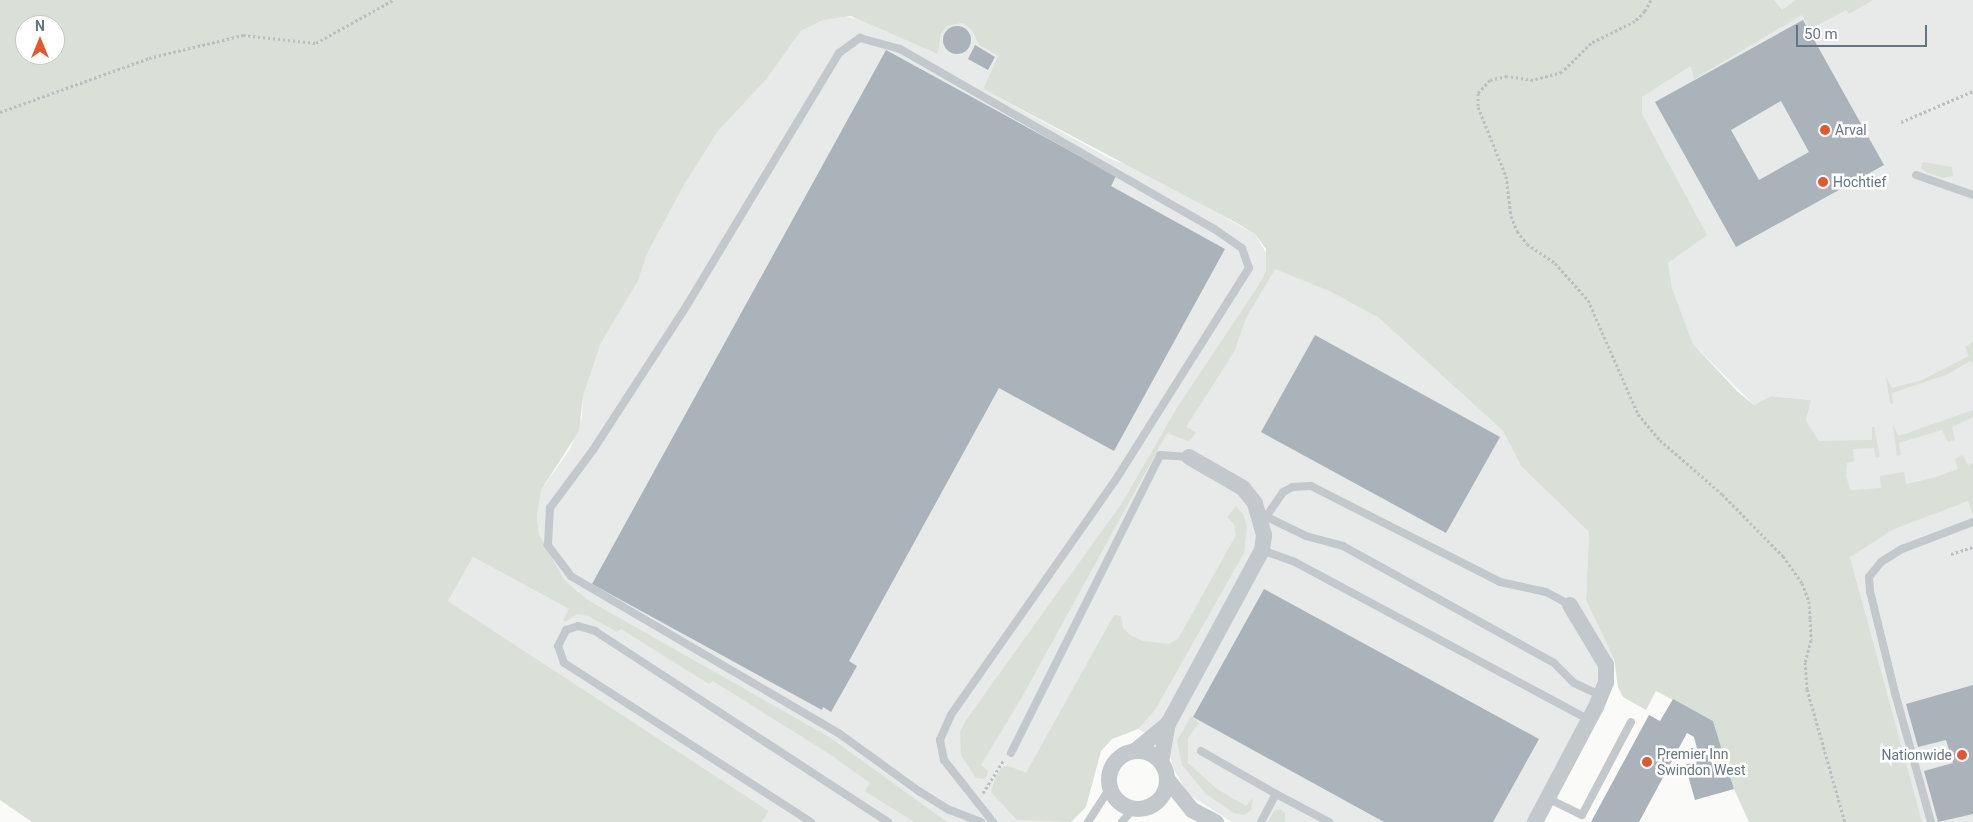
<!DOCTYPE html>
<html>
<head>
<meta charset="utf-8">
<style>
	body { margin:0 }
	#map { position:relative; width:1973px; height:822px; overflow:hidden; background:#fafaf8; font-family:Roboto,sans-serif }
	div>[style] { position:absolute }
	.built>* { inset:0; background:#e8e9e9 }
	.green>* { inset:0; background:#dadfd7 }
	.building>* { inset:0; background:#aab3b9 }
	.round { border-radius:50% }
	.path>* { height:3px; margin-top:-1.5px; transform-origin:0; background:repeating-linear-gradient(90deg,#bbbfc2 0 2.5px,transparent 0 5px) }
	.lane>* { height:8px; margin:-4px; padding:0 4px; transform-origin:4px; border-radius:4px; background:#c3c8cc }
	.street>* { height:16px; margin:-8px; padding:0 8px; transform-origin:8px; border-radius:8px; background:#c3c8cc }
	.street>.ring { margin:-8px; padding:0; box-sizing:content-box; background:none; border:16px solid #c3c8cc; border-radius:50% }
	.dots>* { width:14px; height:14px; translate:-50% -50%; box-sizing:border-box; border:2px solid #fff; border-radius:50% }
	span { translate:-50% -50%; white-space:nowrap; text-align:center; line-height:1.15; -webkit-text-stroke:5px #fff; paint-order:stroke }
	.poi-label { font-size:14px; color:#657683 }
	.left { translate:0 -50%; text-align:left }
	.right { translate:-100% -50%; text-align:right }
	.north { position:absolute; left:15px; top:15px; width:50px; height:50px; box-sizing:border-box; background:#fff; border:1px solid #c1c8cd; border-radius:50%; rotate:0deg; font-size:14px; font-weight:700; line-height:20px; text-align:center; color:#657683 }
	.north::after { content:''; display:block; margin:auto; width:18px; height:22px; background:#e4572e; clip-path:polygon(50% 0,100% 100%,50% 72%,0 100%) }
	.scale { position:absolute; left:1796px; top:25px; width:131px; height:22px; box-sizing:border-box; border:2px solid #657683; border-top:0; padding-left:6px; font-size:15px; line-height:18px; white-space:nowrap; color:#657683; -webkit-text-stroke:4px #fff; paint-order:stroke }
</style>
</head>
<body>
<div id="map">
	<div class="built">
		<div style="clip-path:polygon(1741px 0,1973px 0,1973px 822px,1914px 822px,1919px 813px,1850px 557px,1806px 421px,1811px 400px,1771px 396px,1754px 405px,1693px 344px,1672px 288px,1642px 114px,1642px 97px,1691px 66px)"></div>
		<div style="clip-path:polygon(841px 16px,866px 20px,938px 54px,941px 34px,947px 26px,963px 23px,972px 31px,979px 45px,998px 56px,983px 89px,1113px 160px,1133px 166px,1255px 234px,1275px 268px,1329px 291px,1379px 318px,1503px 431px,1521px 466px,1589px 532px,1586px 600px,1614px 659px,1611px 686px,1538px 822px,1232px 822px,1188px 794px,1173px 768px,1167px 744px,1138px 729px,1112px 739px,1090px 763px,1068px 822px,762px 822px,769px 811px,448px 601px,473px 557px,569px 609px,579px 592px,563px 578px,547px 553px,539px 534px,537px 517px,541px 490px,570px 449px,582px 417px,583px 396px,601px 343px,638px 281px,647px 254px,684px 185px,718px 131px,765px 81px,801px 31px,823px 20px)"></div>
	</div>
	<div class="green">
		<div style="clip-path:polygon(evenodd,0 0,1774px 0,1782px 10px,1796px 0,1873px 0,1849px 14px,1846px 10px,1810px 29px,1802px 15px,1694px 79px,1691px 66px,1642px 97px,1642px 114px,1707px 235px,1668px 263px,1672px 288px,1693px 344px,1738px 392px,1754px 405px,1771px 396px,1811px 400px,1806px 421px,1819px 441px,1872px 440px,1872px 427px,1874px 427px,1880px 457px,1876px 458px,1874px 448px,1853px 449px,1854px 461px,1847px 463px,1846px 477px,1851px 490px,1881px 488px,1880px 476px,1904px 472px,1906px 484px,1933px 478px,1958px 469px,1955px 459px,1963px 455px,1968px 465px,1973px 463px,1973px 515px,1968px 501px,1894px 529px,1850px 557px,1922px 822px,1749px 822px,1734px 789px,1713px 721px,1656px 691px,1646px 710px,1623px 697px,1618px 687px,1614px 659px,1586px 600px,1589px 532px,1521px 466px,1503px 431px,1379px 318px,1329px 291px,1275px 269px,1246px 318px,1234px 352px,1186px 427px,1196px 432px,1192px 438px,1188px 441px,1167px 433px,1022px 697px,981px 765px,988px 771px,987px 776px,984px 779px,976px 778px,961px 755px,960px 732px,966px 720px,1122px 503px,1178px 406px,1258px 286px,1266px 271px,1266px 249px,1255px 234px,1235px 222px,983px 89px,998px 56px,979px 45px,972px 31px,963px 23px,947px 26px,941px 34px,938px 54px,851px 16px,823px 20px,801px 31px,765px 81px,718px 131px,684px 185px,647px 254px,638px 281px,601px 343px,583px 396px,579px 431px,541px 490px,537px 517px,539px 534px,563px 578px,586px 599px,829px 737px,947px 822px,914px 822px,865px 791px,870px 783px,831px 755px,713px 681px,709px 684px,621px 629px,617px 632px,588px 616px,577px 614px,565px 622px,563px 620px,569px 609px,473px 557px,448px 601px,769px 811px,762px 822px,32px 822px,0 800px,0 0,25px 25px,55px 25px,55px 55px,25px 55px,25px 25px)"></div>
		<div style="clip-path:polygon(1923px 162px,1952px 167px,1953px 176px,1944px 178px,1928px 173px,1921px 168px)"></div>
		<div style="clip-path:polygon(1973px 342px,1973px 364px,1970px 361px,1946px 375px,1892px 393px,1893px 404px,1890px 403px,1886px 377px,1892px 388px,1922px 380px,1969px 356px,1965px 347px)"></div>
		<div style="clip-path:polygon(1973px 410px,1973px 417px,1952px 427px,1955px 440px,1948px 442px,1942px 430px,1899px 443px,1901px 455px,1897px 456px,1893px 424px,1898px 435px,1902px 435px)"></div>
		<div style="clip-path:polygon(1236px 506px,1243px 514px,1247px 526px,1244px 553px,1155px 710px,1138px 729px,1112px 739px,1101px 751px,1086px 807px,1071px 822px,1017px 820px,991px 792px,996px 775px,1002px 767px,1009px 766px,1026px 773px,1114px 615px,1121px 616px,1123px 628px,1130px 635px,1143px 641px,1169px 644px,1178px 639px,1236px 535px,1234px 524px,1227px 517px)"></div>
		<div style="clip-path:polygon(1191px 716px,1199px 723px,1188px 738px,1188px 763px,1217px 789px,1246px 806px,1253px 798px,1251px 810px,1244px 815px,1234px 813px,1206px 794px,1182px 765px,1177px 741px)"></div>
		<div style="clip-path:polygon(1280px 809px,1285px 813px,1285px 822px,1268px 822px,1274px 811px)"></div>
	</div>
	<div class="building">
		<div style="clip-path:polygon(evenodd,1803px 20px,1884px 165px,1736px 247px,1655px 102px,1803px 20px,1781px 101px,1809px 152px,1759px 180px,1731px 130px,1781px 101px)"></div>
		<div class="round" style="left:943px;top:26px;width:28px;height:28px"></div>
		<div style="clip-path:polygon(975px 45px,995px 57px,988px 70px,968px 59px)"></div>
		<div style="clip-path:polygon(886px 50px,1116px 176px,1111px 186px,1225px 249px,1114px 451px,999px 388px,849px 661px,857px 666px,831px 712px,823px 707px,822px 710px,592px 584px)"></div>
		<div style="clip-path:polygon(1315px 335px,1500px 437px,1446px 533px,1261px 432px)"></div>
		<div style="clip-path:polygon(1264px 589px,1539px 739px,1493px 822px,1384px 822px,1193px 717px)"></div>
		<div style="clip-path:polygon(1973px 685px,1973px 814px,1938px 822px,1924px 771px,1953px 763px,1946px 740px,1918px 747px,1906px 704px)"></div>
		<div style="clip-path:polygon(1673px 699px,1713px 721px,1734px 789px,1695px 800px,1685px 765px,1700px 760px,1694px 737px,1687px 733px,1639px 822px,1591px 822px,1649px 715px,1660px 721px)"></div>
	</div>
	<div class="path">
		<div style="left:1651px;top:0;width:13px;rotate:119deg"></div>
		<div style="left:1645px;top:11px;width:14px;rotate:135deg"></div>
		<div style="left:1635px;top:21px;width:49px;rotate:153.4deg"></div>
		<div style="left:1591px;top:43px;width:41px;rotate:135deg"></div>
		<div style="left:1562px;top:72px;width:30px;rotate:165deg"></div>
		<div style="left:1533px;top:80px;width:26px;rotate:-171deg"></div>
		<div style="left:1507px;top:76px;width:17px;rotate:167deg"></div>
		<div style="left:1490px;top:80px;width:18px;rotate:133deg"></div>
		<div style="left:1478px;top:93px;width:14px;rotate:90deg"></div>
		<div style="left:1478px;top:107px;width:74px;rotate:67.9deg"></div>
		<div style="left:1506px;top:176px;width:40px;rotate:82.9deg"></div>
		<div style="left:1511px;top:216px;width:16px;rotate:68deg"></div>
		<div style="left:1517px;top:231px;width:16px;rotate:52deg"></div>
		<div style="left:1527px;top:244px;width:34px;rotate:34deg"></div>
		<div style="left:1555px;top:263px;width:50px;rotate:48.3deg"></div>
		<div style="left:1588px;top:300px;width:124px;rotate:66.3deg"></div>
		<div style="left:1638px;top:414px;width:34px;rotate:50deg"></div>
		<div style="left:1660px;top:440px;width:82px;rotate:41.1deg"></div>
		<div style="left:1722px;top:494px;width:87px;rotate:45.5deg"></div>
		<div style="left:1783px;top:556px;width:33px;rotate:55deg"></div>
		<div style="left:1802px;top:583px;width:19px;rotate:69deg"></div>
		<div style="left:1809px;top:601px;width:18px;rotate:87deg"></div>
		<div style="left:1810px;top:619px;width:21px;rotate:87deg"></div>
		<div style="left:1811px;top:640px;width:23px;rotate:105deg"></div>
		<div style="left:1805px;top:662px;width:27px;rotate:86deg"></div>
		<div style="left:1807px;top:689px;width:138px;rotate:74.1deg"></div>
		<div style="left:0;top:112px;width:158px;rotate:-19.9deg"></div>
		<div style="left:149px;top:58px;width:97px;rotate:-13.7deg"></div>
		<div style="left:243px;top:35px;width:73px;rotate:6.3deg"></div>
		<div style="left:316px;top:43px;width:88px;rotate:-29.2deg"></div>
		<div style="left:1901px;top:122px;width:78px;rotate:-23.3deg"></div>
		<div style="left:1951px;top:554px;width:23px;rotate:-18deg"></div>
		<div style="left:983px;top:793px;width:39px;rotate:-58deg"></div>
	</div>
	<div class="lane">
		<div style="left:1916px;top:175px;width:60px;rotate:19.3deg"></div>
		<div style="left:1265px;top:516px;width:46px;rotate:26deg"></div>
		<div style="left:1306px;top:536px;width:38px;rotate:15deg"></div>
		<div style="left:1343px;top:546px;width:241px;rotate:29deg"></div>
		<div style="left:1554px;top:663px;width:28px;rotate:45deg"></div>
		<div style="left:1574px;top:683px;width:31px;rotate:25deg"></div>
		<div style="left:1263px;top:521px;width:35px;rotate:-55deg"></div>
		<div style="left:1283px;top:492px;width:11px;rotate:-27deg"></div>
		<div style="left:1293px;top:487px;width:18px;rotate:-3deg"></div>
		<div style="left:1311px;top:486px;width:212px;rotate:26.9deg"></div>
		<div style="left:1500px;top:582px;width:47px;rotate:12.3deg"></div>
		<div style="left:1546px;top:592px;width:27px;rotate:28deg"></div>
		<div style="left:1262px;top:550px;width:33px;rotate:20deg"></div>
		<div style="left:1293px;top:561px;width:337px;rotate:28.2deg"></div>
		<div style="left:1201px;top:751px;width:86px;rotate:29.8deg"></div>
		<div style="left:1011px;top:753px;width:333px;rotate:-63.4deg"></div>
		<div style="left:1160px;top:455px;width:29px;rotate:4deg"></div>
		<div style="left:1547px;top:798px;width:39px;rotate:26deg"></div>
		<div style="left:1582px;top:815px;width:105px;rotate:-62.2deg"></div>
		<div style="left:811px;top:822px;width:294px;rotate:-147.2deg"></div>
		<div style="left:564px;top:663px;width:18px;rotate:-109deg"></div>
		<div style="left:558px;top:646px;width:18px;rotate:-63deg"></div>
		<div style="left:566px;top:630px;width:13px;rotate:-18deg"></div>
		<div style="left:578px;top:626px;width:18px;rotate:16deg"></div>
		<div style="left:595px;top:631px;width:350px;rotate:33.1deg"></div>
		<div style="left:981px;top:822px;width:34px;rotate:-159deg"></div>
		<div style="left:949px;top:810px;width:34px;rotate:-148deg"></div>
		<div style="left:920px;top:792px;width:99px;rotate:-144.1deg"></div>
		<div style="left:840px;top:734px;width:312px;rotate:-149.6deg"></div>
		<div style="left:571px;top:576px;width:39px;rotate:-127deg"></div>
		<div style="left:548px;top:545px;width:37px;rotate:-87deg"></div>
		<div style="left:550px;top:508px;width:72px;rotate:-53.4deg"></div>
		<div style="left:593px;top:450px;width:173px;rotate:-57deg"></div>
		<div style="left:687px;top:305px;width:294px;rotate:-58.9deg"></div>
		<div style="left:839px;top:53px;width:26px;rotate:-36deg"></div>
		<div style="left:860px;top:38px;width:41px;rotate:15.4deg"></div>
		<div style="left:900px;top:49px;width:361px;rotate:29.8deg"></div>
		<div style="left:1213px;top:228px;width:35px;rotate:35deg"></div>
		<div style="left:1242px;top:248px;width:21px;rotate:71deg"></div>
		<div style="left:1249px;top:268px;width:253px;rotate:122.2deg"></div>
		<div style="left:1114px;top:482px;width:284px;rotate:125deg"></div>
		<div style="left:951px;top:715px;width:27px;rotate:114deg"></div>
		<div style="left:940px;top:740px;width:20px;rotate:79deg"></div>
		<div style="left:944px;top:760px;width:79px;rotate:51.7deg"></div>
		<div style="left:1088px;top:822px;width:40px;rotate:-57.1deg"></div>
		<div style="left:1122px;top:822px;width:17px;rotate:-50deg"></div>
		<div style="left:1261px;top:822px;width:32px;rotate:-62deg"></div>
		<div style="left:1276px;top:794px;width:60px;rotate:27.8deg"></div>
		<div style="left:1931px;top:822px;width:134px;rotate:-105.6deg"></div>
		<div style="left:1895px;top:693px;width:105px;rotate:-103.8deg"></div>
		<div style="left:1870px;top:591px;width:14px;rotate:-94deg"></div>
		<div style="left:1869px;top:577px;width:19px;rotate:-51deg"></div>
		<div style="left:1881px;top:562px;width:25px;rotate:-32deg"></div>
		<div style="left:1902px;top:549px;width:76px;rotate:-20.8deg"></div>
	</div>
	<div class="street">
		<div class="ring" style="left:1109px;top:751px;width:42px;height:42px"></div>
		<div style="left:1135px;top:751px;width:43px;rotate:-39.3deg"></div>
		<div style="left:1161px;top:762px;width:39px;rotate:-80deg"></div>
		<div style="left:1168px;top:724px;width:198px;rotate:-61.6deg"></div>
		<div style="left:1262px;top:550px;width:15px;rotate:-82deg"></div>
		<div style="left:1264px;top:535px;width:33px;rotate:-106deg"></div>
		<div style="left:1255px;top:503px;width:19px;rotate:-129deg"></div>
		<div style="left:1243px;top:488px;width:62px;rotate:-150.1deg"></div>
		<div style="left:1167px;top:779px;width:40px;rotate:51deg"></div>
		<div style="left:1192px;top:810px;width:27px;rotate:27deg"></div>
		<div style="left:1535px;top:822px;width:130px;rotate:-62.1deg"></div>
		<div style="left:1596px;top:707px;width:27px;rotate:-68deg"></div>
		<div style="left:1606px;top:682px;width:17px;rotate:-90deg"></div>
		<div style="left:1606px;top:665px;width:70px;rotate:-121deg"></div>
	</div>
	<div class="dots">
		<div style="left:1825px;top:130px;background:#e4572e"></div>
		<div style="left:1823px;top:182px;background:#e4572e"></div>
		<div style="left:1962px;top:755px;background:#e4572e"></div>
		<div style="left:1647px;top:762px;background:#e4572e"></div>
	</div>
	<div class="poi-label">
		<span class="left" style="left:1835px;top:130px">Arval</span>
		<span class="left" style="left:1833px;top:182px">Hochtief</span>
		<span class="left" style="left:1657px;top:762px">Premier Inn<br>Swindon West</span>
		<span class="right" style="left:1952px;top:755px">Nationwide</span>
	</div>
	<div class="north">N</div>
	<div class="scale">50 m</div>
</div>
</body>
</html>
